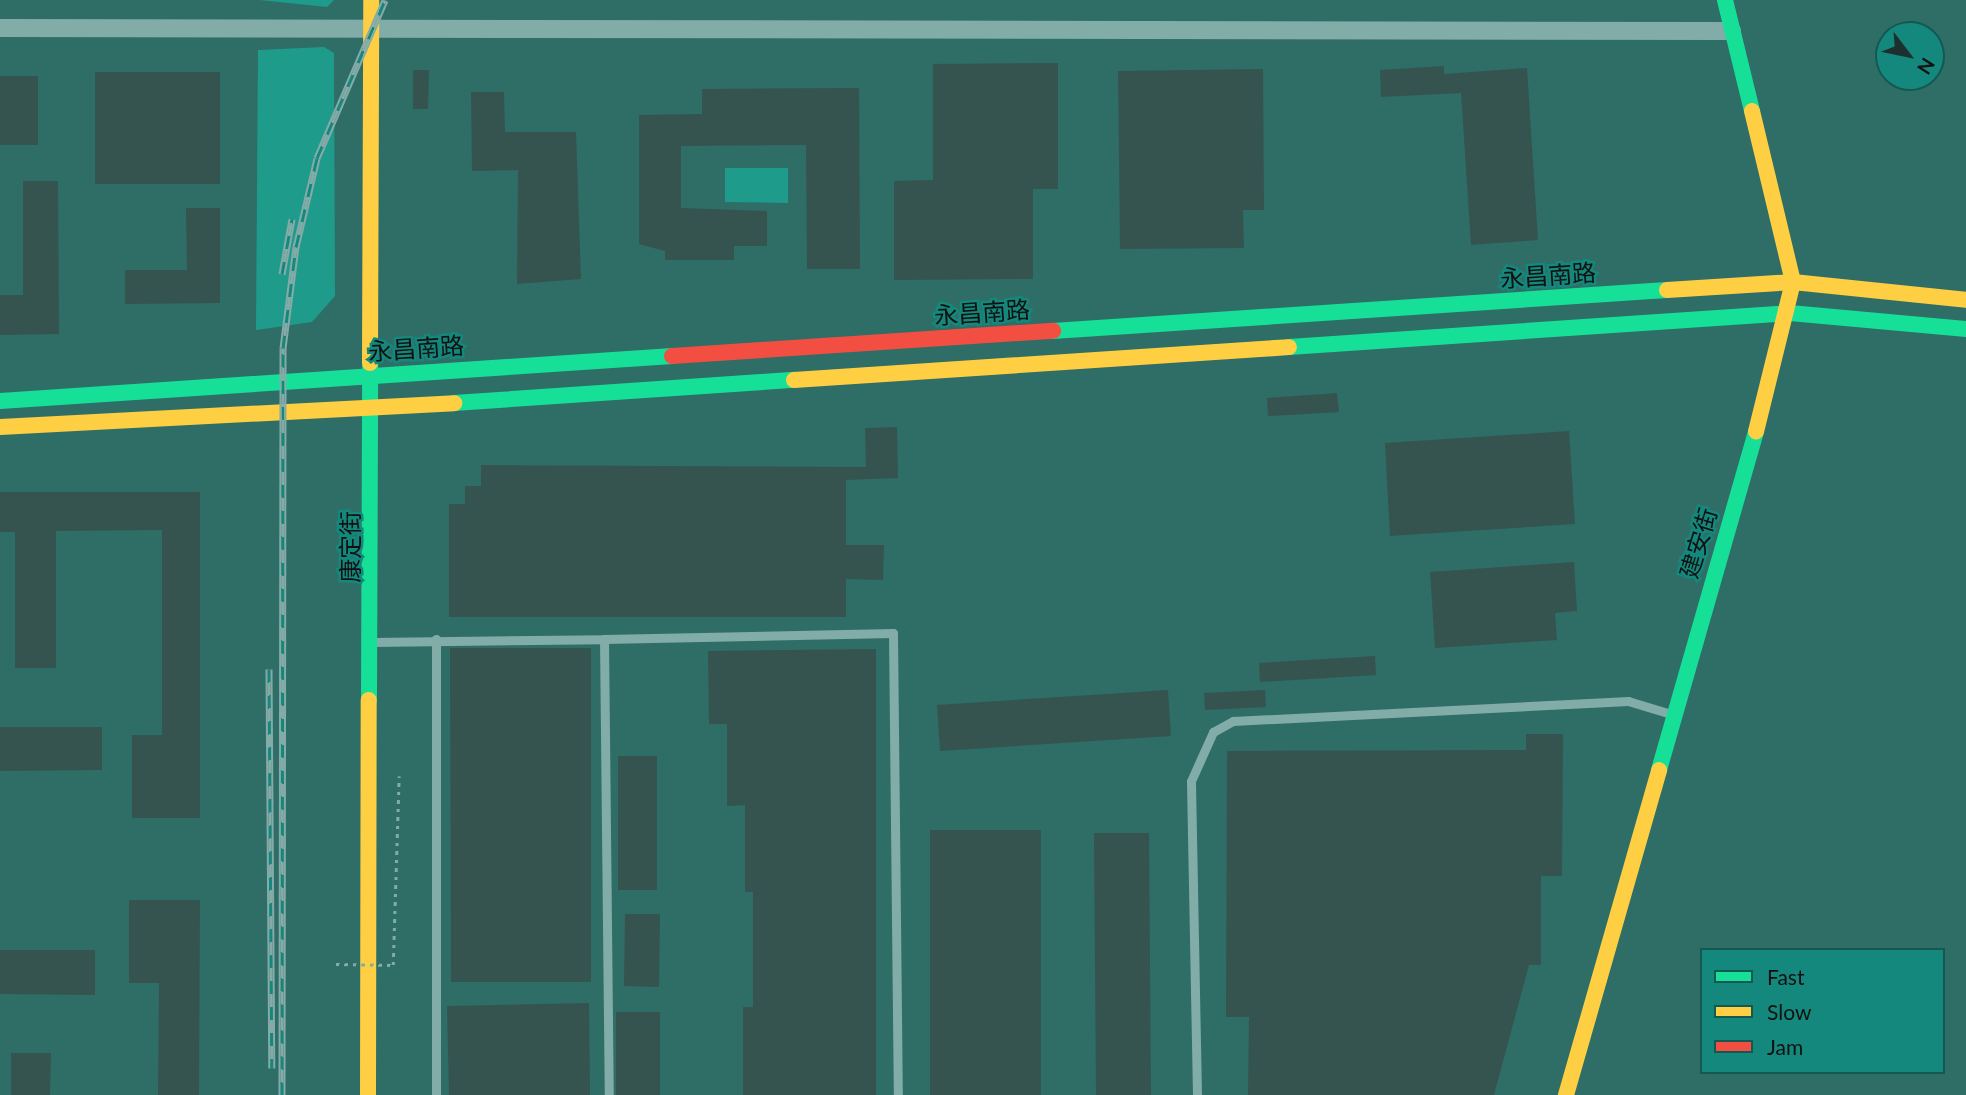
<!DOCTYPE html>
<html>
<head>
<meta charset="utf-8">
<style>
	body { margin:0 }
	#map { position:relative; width:1966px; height:1095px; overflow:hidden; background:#2f6d67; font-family:Lato,"Noto Sans SC",sans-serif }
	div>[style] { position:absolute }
	.green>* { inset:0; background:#1f9b8c }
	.building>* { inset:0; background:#355450 }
	.path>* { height:2.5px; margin-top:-1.25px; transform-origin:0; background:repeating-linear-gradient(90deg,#82aca8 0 3.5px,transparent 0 8.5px) }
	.lane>* { height:9px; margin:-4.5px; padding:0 4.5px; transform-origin:4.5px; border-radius:4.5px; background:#82aca8 }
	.street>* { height:18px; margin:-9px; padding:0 9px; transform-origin:9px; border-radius:9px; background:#82aca8 }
	.fast>* { height:16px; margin:-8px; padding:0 8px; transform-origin:8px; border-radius:8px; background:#16e098 }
	.slow>* { height:16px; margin:-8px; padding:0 8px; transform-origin:8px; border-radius:8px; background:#ffcf43 }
	.jam>* { height:16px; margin:-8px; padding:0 8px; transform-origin:8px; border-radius:8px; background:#f24e42 }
	.rail>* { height:7px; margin-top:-3.5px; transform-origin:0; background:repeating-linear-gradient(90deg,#14887c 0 13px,#84aba8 0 26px); box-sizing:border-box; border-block:2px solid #84aba8 }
	.path-bridge>* { height:2.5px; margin-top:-1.25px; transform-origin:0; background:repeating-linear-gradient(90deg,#82aca8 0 3.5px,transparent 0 8.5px) }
	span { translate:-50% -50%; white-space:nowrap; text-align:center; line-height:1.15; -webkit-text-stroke:5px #14887c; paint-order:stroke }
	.street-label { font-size:24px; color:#111 }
	.legend { position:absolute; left:1700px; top:948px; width:245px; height:126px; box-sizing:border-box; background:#14887c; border:2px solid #135851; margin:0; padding:9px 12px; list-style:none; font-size:21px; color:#111 }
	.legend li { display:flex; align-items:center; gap:14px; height:35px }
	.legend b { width:35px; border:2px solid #135851 }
	.north { position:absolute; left:1875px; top:21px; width:70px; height:70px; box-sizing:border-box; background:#14887c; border:2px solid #135851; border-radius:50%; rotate:122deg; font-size:19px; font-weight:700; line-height:28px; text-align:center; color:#111 }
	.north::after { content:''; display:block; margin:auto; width:24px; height:32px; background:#1c312f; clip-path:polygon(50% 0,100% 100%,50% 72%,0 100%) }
</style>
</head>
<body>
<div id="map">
	<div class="green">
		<div style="clip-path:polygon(259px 0,334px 0,327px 7px)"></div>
		<div style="clip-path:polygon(324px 47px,334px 53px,335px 296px,312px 322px,256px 330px,258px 50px)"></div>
		<div style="clip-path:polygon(725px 168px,788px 168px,788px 203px,725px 202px)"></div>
	</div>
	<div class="building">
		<div style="clip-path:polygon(1058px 63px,1058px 189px,1033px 189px,1033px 279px,894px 280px,894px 181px,933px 180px,933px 64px)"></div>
		<div style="clip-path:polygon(1444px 66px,1444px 74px,1527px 68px,1538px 240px,1471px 245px,1461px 93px,1381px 97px,1380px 70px)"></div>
		<div style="clip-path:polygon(1263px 69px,1264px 210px,1243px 210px,1244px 248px,1120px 249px,1118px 71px)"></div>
		<div style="clip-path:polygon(413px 70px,429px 70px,428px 109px,413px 109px)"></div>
		<div style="clip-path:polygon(95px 72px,220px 72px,220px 184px,95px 184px)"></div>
		<div style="clip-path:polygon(0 76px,38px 76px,38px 145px,0 145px)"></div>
		<div style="clip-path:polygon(859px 88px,860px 269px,807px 269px,806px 145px,681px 146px,681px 208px,767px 211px,767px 246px,734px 246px,734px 260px,665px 260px,665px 251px,639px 244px,639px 115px,702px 114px,702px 89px)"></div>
		<div style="clip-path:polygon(471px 92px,504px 92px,505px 132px,576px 132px,581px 279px,517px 284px,518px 170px,472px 171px)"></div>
		<div style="clip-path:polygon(23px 181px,58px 181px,59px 334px,0 335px,0 295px,23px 295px)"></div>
		<div style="clip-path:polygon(186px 208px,220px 208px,220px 303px,125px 304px,125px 270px,187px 270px)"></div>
		<div style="clip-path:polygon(1337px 393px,1339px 412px,1268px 416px,1267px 398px)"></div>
		<div style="clip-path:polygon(897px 427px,898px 478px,846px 480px,846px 545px,884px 545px,883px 580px,846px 579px,846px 617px,449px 617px,449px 504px,465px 504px,465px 486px,481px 486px,481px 465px,866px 467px,865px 428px)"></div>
		<div style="clip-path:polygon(1569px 431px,1575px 524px,1390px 536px,1385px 443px)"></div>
		<div style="clip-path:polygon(0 492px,200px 492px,200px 818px,132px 818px,132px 735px,162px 735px,162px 530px,56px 531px,56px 668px,15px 668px,15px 532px,0 532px)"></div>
		<div style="clip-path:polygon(1574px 562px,1577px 611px,1555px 613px,1557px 640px,1435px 648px,1430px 572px)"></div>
		<div style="clip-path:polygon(450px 648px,591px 648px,591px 982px,451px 982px)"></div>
		<div style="clip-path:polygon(876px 649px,876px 1095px,743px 1095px,743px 1007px,753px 1007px,753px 892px,745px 892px,745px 805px,727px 806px,727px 724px,709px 724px,708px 651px)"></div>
		<div style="clip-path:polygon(1375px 656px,1376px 675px,1260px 682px,1259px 663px)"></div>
		<div style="clip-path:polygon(1168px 690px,1171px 736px,940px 751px,937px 705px)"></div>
		<div style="clip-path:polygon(1265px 690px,1266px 707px,1205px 710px,1204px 693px)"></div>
		<div style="clip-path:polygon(0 727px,102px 727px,102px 770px,0 771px)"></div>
		<div style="clip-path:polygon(1526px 734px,1563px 734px,1562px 876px,1541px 876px,1541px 965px,1529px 965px,1494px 1095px,1248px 1095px,1249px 1017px,1226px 1017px,1227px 751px,1526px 750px)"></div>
		<div style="clip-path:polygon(618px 756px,657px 756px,657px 890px,618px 890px)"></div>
		<div style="clip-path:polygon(930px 830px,1041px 830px,1041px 1095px,930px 1095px)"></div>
		<div style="clip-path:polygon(1094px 833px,1149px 833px,1151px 1095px,1096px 1095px)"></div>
		<div style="clip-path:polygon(129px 900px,200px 900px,199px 1095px,158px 1095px,159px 983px,129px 983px)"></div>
		<div style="clip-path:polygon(625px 914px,660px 914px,659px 987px,624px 986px)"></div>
		<div style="clip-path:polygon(0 950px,95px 950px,95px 995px,0 994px)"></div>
		<div style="clip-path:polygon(589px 1003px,590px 1095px,449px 1095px,447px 1006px)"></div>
		<div style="clip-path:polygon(616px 1012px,660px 1012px,660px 1095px,616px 1095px)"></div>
		<div style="clip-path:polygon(11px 1053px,51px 1053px,50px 1095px,11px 1095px)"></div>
	</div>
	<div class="path">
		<div style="left:393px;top:965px;width:189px;rotate:-88.2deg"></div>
	</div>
	<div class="lane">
		<div style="left:604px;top:639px;width:289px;rotate:-1.2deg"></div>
		<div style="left:893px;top:633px;width:462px;rotate:89.4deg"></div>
		<div style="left:372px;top:642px;width:232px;rotate:-0.7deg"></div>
		<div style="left:604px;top:639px;width:456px;rotate:89.4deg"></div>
		<div style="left:436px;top:1095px;width:456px;rotate:-90deg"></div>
		<div style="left:1197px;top:1095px;width:314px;rotate:-91.1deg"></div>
		<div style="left:1191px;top:781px;width:54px;rotate:-65.8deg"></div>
		<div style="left:1213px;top:732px;width:23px;rotate:-29deg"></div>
		<div style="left:1233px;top:721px;width:396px;rotate:-2.9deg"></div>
		<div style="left:1628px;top:701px;width:45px;rotate:16.8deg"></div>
	</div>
	<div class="street">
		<div style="left:0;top:28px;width:1732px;rotate:0.1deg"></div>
	</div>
	<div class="fast">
		<div style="left:1725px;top:0;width:114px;rotate:76.3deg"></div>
		<div style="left:1053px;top:331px;width:615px;rotate:-3.82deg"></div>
		<div style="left:1289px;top:347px;width:502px;rotate:-3.88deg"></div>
		<div style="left:1790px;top:313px;width:177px;rotate:5.2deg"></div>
		<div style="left:0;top:401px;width:674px;rotate:-3.83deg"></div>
		<div style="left:454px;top:403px;width:341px;rotate:-3.9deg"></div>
		<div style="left:369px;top:700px;width:337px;rotate:-89.8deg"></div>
		<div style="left:1659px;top:770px;width:352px;rotate:-74deg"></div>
	</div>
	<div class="slow">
		<div style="left:1752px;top:111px;width:176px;rotate:76.5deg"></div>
		<div style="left:1793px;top:282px;width:154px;rotate:103.9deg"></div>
		<div style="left:1667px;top:290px;width:126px;rotate:-3.6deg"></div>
		<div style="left:1793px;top:282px;width:174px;rotate:5.9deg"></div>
		<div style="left:370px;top:363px;width:363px;rotate:-89.8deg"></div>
		<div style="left:794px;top:380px;width:496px;rotate:-3.8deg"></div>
		<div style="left:0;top:427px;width:455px;rotate:-3deg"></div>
		<div style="left:368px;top:1095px;width:395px;rotate:-89.9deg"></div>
		<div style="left:1566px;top:1095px;width:338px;rotate:-74deg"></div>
	</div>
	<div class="jam">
		<div style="left:672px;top:356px;width:382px;rotate:-3.8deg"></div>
	</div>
	<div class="rail">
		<div style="left:282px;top:274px;width:56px;rotate:-79.7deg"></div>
		<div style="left:269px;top:669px;width:399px;rotate:89.6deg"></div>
		<div style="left:282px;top:1095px;width:747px;rotate:-89.92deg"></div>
		<div style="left:283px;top:348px;width:102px;rotate:-82.7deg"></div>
		<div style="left:296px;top:247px;width:91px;rotate:-76.7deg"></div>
		<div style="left:317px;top:158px;width:172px;rotate:-66.7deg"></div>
	</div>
	<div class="path-bridge">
		<div style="left:336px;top:964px;width:57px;rotate:1deg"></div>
	</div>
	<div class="street-label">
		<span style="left:1548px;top:275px;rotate:-4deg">永昌南路</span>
		<span style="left:982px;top:312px;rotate:-4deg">永昌南路</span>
		<span style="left:416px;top:348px;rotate:-4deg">永昌南路</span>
		<span style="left:1698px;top:543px;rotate:-73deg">建安街</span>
		<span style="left:350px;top:547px;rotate:-90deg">康定街</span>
	</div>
	<ul class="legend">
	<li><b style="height:9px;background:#16e098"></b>Fast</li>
	<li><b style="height:9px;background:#ffcf43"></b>Slow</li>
	<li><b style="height:9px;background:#f24e42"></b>Jam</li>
	</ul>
	<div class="north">N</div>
</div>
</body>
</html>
